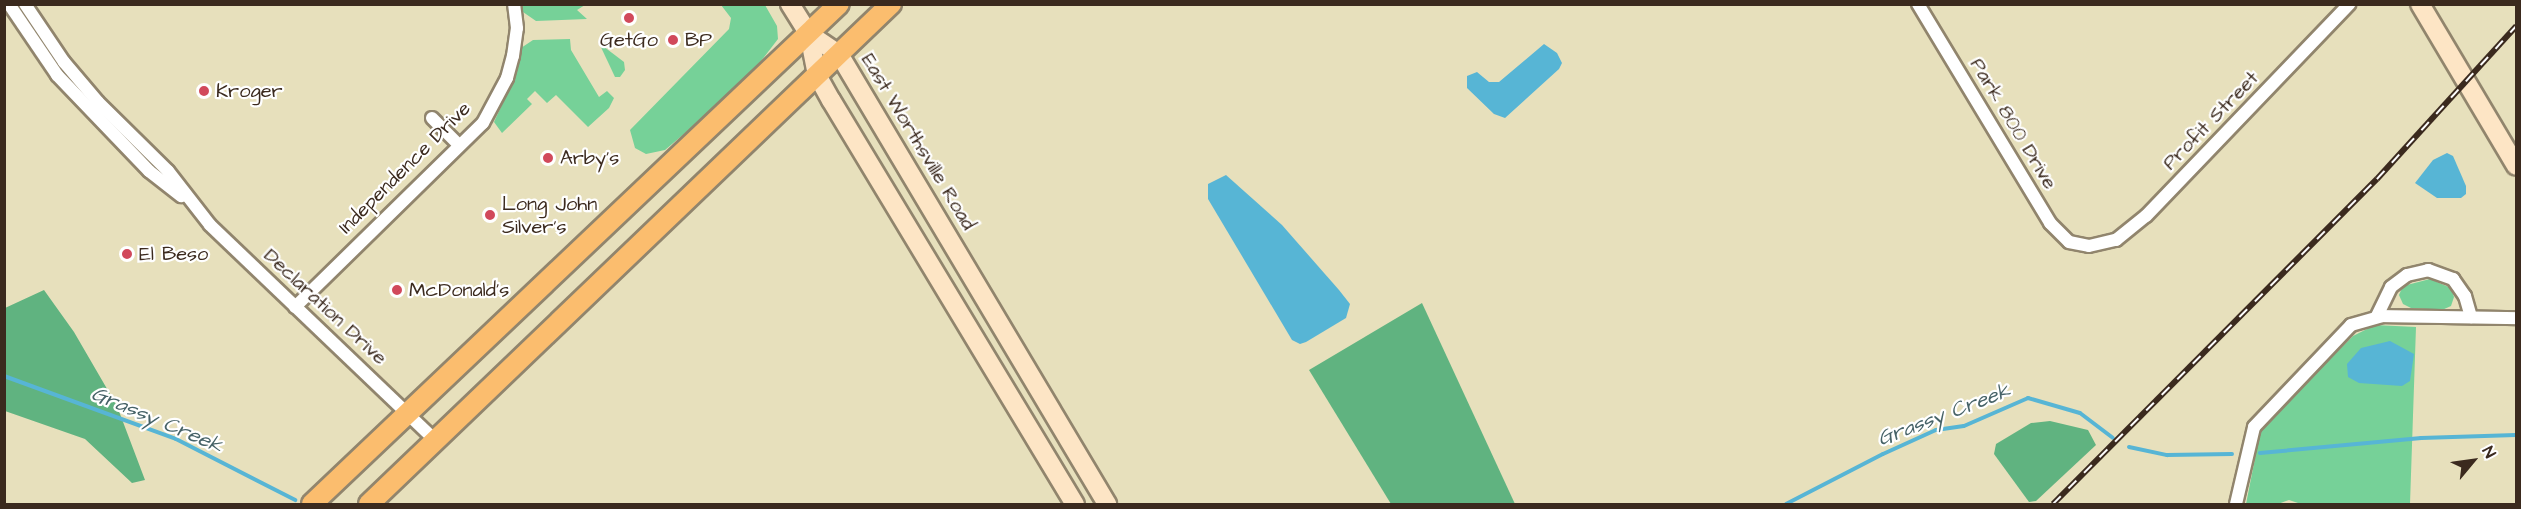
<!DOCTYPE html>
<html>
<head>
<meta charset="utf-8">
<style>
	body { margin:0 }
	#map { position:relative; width:2521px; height:509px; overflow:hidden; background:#e7e0bc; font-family:"Architects Daughter",sans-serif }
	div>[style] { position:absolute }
	.green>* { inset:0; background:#76d198 }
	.forest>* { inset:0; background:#60b380 }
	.water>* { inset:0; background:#57b5d5 }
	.stream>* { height:4px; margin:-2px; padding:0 2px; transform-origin:2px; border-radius:2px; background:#57b5d5 }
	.roads { filter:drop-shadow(2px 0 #91856d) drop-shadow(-2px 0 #91856d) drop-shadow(0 2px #91856d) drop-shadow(0 -2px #91856d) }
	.street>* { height:12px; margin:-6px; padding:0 6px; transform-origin:6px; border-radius:6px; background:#fff }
	.secondary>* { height:18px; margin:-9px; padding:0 9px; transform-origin:9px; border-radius:9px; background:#fde5c5 }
	.primary>* { height:20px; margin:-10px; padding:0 10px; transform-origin:10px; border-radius:10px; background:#fbbd6e }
	.rail>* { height:6px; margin-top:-3px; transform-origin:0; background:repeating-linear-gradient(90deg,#fff 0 11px,#3b2a1e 0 22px); box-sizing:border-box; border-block:2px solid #3b2a1e }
	.dots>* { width:16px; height:16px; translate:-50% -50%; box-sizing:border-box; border:3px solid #fff; border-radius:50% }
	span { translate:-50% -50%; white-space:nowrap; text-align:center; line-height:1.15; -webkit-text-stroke:4.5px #fff; paint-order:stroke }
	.poi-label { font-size:20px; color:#3b2a1e }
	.left { translate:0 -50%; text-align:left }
	.street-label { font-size:20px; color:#3b2a1e }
	.water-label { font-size:21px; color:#466267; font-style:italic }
	.frame { position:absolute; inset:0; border:6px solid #3b2a1e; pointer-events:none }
	.north { position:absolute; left:2443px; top:431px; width:60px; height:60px; -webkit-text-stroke:4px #fff; paint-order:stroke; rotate:61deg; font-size:16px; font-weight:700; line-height:24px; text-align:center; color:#3b2a1e }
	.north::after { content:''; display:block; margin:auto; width:21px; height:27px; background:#3b2a1e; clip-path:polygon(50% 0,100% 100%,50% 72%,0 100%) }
</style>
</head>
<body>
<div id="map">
	<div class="green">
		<div style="clip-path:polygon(522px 5px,585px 5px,577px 10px,587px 19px,536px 21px,523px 12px)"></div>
		<div style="clip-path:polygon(721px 5px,765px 5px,777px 26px,778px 39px,744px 83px,665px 150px,646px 154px,635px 148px,630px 130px,729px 29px,731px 18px)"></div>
		<div style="clip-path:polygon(570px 39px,571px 50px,599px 97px,607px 91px,614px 98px,609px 108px,588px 127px,556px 95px,547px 103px,535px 91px,527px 99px,532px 104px,502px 133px,494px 122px,512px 83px,521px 48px,533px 40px)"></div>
		<div style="clip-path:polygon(599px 43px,624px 62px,625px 70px,620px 77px,615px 77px)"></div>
		<div style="clip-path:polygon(2430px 279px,2451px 288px,2454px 297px,2451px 306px,2442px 310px,2411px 308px,2403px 304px,2399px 295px,2403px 286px)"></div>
		<div style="clip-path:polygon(2375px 325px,2416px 327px,2410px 504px,2301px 504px,2289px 500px,2278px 504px,2246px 504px,2261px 428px,2353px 336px)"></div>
	</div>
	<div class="forest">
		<div style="clip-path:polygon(44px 290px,74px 332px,117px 406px,145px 480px,132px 483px,85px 439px,5px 411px,5px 308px)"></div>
		<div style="clip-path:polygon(1422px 303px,1515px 504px,1391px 504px,1309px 370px)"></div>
		<div style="clip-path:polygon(2050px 421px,2088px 430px,2096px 445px,2036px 501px,2029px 502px,1994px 454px,1996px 444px,2031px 423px)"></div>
	</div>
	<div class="water">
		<div style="clip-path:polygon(1544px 44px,1557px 53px,1562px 63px,1559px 69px,1505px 118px,1494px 114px,1467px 88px,1467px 76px,1477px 72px,1489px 82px,1499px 82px)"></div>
		<div style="clip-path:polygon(2447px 153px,2453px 156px,2466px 186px,2466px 194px,2461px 198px,2437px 198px,2415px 183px,2433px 160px)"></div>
		<div style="clip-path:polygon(1226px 175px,1282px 225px,1339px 290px,1350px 304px,1346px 318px,1306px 342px,1300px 344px,1292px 340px,1208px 199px,1208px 184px)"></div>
		<div style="clip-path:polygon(2390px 341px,2414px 354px,2410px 381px,2402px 386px,2359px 383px,2348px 377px,2347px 364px,2361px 348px)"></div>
	</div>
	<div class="stream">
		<div style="left:4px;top:376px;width:183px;rotate:20.1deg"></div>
		<div style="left:176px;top:439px;width:134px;rotate:27.1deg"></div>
		<div style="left:2129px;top:447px;width:39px;rotate:12deg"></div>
		<div style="left:2167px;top:455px;width:65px;rotate:-0.9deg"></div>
		<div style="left:2260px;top:453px;width:162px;rotate:-5.3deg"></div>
		<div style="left:2421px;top:438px;width:95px;rotate:-1.8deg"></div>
		<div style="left:1786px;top:504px;width:109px;rotate:-27.3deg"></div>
		<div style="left:1883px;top:454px;width:58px;rotate:-24.4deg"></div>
		<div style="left:1936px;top:430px;width:28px;rotate:-8deg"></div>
		<div style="left:1964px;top:426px;width:70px;rotate:-23.6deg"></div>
		<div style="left:2028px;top:398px;width:54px;rotate:16.1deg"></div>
		<div style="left:2080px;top:413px;width:41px;rotate:37.1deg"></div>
	</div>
	<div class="roads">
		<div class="street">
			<div style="left:9px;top:4px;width:86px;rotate:55.9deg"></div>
			<div style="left:57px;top:75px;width:133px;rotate:46.2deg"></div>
			<div style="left:149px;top:171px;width:41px;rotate:38deg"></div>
			<div style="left:25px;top:4px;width:70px;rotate:56.1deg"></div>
			<div style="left:64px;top:62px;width:52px;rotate:49.6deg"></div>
			<div style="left:98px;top:102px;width:98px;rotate:44.6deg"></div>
			<div style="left:168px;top:171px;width:68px;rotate:52.1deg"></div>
			<div style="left:210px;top:225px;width:313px;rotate:43.7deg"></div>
			<div style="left:1918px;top:4px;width:256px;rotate:58.9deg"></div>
			<div style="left:2050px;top:223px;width:27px;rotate:45deg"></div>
			<div style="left:2069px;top:242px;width:20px;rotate:11deg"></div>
			<div style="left:2089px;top:246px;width:28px;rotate:-13deg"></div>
			<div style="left:2116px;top:240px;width:38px;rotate:-39deg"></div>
			<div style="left:2146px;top:216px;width:294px;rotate:-46.2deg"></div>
			<div style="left:432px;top:118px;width:38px;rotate:45deg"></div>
			<div style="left:295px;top:307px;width:263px;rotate:-44.4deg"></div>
			<div style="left:483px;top:123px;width:51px;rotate:-61.9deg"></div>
			<div style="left:507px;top:78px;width:23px;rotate:-75deg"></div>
			<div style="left:513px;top:56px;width:28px;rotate:-82deg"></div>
			<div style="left:517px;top:28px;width:24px;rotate:-97deg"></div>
			<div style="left:2377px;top:316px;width:32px;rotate:-64deg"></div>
			<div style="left:2391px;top:287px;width:20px;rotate:-37deg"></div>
			<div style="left:2407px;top:275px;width:22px;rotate:-13deg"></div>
			<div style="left:2428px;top:270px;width:27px;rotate:20deg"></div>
			<div style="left:2453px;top:279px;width:21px;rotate:55deg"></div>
			<div style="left:2465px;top:296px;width:22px;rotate:74deg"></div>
			<div style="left:2236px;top:504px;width:79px;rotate:-76.8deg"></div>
			<div style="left:2254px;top:427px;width:141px;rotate:-46.4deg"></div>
			<div style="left:2351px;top:325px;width:33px;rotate:-16deg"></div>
			<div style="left:2383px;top:316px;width:133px;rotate:0.9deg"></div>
		</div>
		<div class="secondary">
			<div style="left:790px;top:4px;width:36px;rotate:58deg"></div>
			<div style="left:809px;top:34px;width:42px;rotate:79deg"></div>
			<div style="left:817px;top:75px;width:29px;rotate:61deg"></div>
			<div style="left:831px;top:100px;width:472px;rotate:58.9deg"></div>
			<div style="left:2420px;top:4px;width:188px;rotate:59.3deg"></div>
			<div style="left:809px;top:34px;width:36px;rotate:34deg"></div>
			<div style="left:839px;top:54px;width:524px;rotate:59.22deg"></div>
		</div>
		<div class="primary">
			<div style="left:312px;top:504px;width:726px;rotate:-43.49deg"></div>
			<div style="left:369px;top:504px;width:723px;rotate:-43.77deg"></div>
		</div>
	</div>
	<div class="rail">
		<div style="left:2053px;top:504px;width:459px;rotate:-45.1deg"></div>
		<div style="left:2377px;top:179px;width:207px;rotate:-47.7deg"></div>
	</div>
	<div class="dots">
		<div style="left:629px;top:18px;background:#d1495b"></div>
		<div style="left:673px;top:40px;background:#d1495b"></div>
		<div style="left:204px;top:91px;background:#d1495b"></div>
		<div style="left:548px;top:158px;background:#d1495b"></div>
		<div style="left:490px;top:215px;background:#d1495b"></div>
		<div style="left:127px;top:254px;background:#d1495b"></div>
		<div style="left:397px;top:290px;background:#d1495b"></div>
	</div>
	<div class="poi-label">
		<span style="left:629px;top:40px">GetGo</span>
		<span class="left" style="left:685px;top:40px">BP</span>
		<span class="left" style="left:216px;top:91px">Kroger</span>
		<span class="left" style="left:560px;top:158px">Arby's</span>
		<span class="left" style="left:502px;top:216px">Long John<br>Silver's</span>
		<span class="left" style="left:139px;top:254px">El Beso</span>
		<span class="left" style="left:409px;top:290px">McDonald's</span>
	</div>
	<div class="street-label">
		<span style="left:2211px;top:121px;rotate:-46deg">Profit Street</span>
		<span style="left:2013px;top:124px;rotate:59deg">Park 800 Drive</span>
		<span style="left:918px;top:142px;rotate:59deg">East Worthsville Road</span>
		<span style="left:405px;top:168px;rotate:-45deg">Independence Drive</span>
		<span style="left:325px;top:307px;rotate:43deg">Declaration Drive</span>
	</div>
	<div class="water-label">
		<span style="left:1944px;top:415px;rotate:-21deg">Grassy Creek</span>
		<span style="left:157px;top:420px;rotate:23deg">Grassy Creek</span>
	</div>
	<div class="frame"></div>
	<div class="north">N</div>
</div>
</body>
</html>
